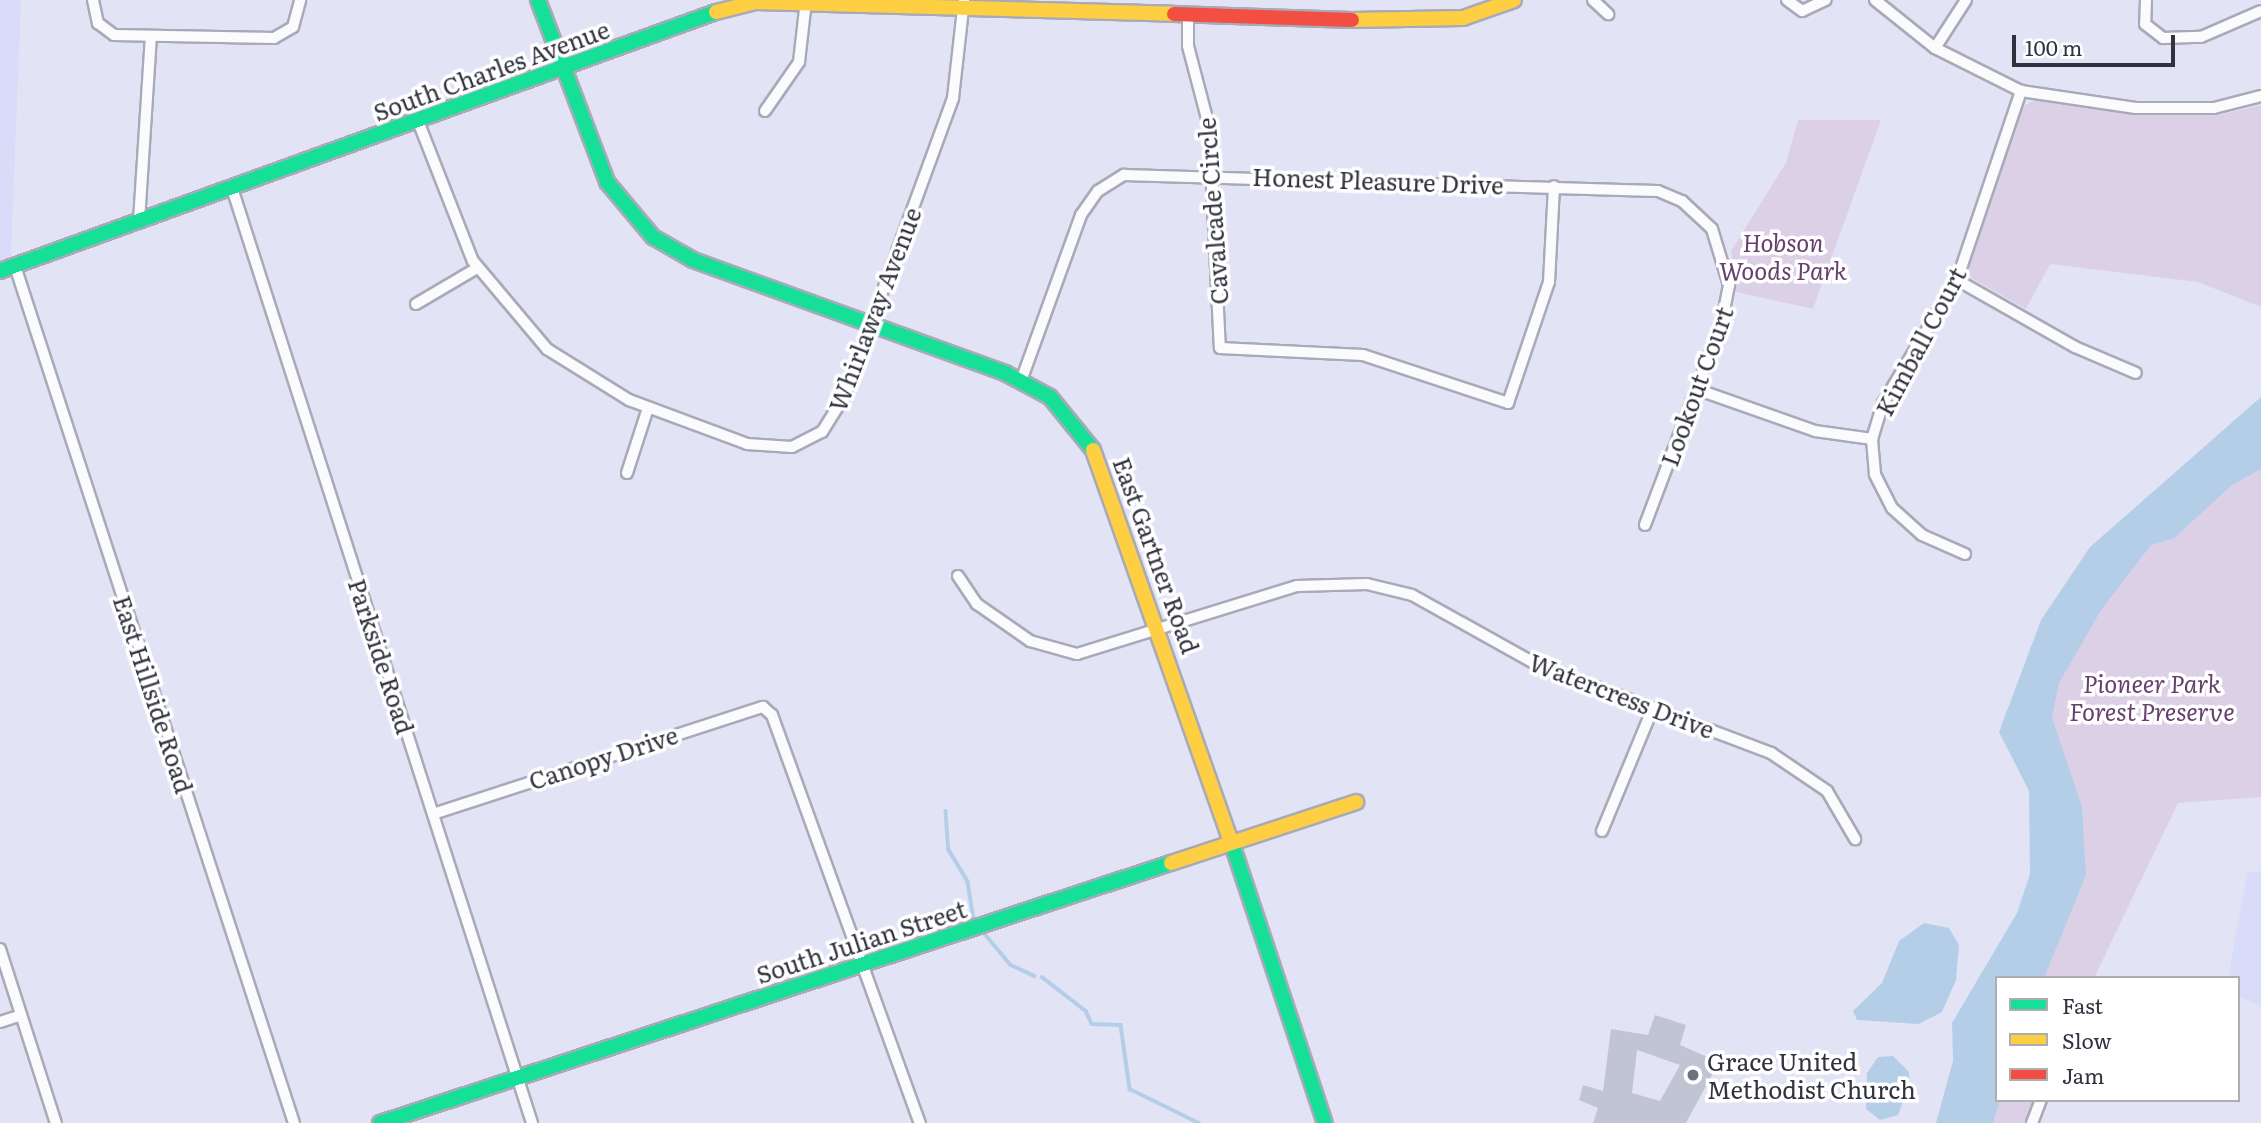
<!DOCTYPE html>
<html>
<head>
<meta charset="utf-8">
<style>
	body { margin:0 }
	#map { position:relative; width:2261px; height:1123px; overflow:hidden; background:#e2e4f6; font-family:Literata,serif }
	div>[style] { position:absolute }
	.built>* { inset:0; background:#d9dcf9 }
	.green>* { inset:0; background:#dcd0e7 }
	.water>* { inset:0; background:#b4cee7 }
	.stream>* { height:3.5px; margin:-1.75px; padding:0 1.75px; transform-origin:1.75px; border-radius:1.75px; background:#b4cee7 }
	.building>* { inset:0; background:#c1c5d3 }
	.roads { filter:drop-shadow(2px 0 #a8aab7) drop-shadow(-2px 0 #a8aab7) drop-shadow(0 2px #a8aab7) drop-shadow(0 -2px #a8aab7) }
	.street>* { height:10px; margin:-5px; padding:0 5px; transform-origin:5px; border-radius:5px; background:#fbfbfe }
	.fast>* { height:14px; margin:-7px; padding:0 7px; transform-origin:7px; border-radius:7px; background:#16e098 }
	.slow>* { height:14px; margin:-7px; padding:0 7px; transform-origin:7px; border-radius:7px; background:#ffcf43 }
	.jam>* { height:14px; margin:-7px; padding:0 7px; transform-origin:7px; border-radius:7px; background:#f24e42 }
	.dots>* { width:19px; height:19px; translate:-50% -50%; box-sizing:border-box; border:4px solid #fff; border-radius:50% }
	span { translate:-50% -50%; white-space:nowrap; text-align:center; line-height:1.15; -webkit-text-stroke:7px #fff; paint-order:stroke }
	.street-label { font-size:24px; color:#31323e }
	.park-label { font-size:24px; color:#67416e; font-style:italic }
	.poi-label { font-size:24px; color:#31323e }
	.left { translate:0 -50%; text-align:left }
	.legend { position:absolute; left:1995px; top:976px; width:245px; height:126px; box-sizing:border-box; background:#fff; border:2px solid #adadb2; margin:0; padding:9px 12px; list-style:none; font-size:21px; color:#31323e }
	.legend li { display:flex; align-items:center; gap:14px; height:35px }
	.legend b { width:35px; border:2px solid #adadb2 }
	.scale { position:absolute; left:2012px; top:35px; width:163px; height:32px; box-sizing:border-box; border:4px solid #31323e; border-top:0; padding-left:9px; font-size:21px; line-height:24px; white-space:nowrap; color:#31323e; -webkit-text-stroke:5px #fff; paint-order:stroke }
</style>
</head>
<body>
<div id="map">
	<div class="built">
		<div style="clip-path:polygon(0 0,21px 0,11px 258px,0 262px)"></div>
		<div style="clip-path:polygon(2261px 871px,2261px 1006px,2238px 997px,2238px 978px,2228px 978px,2247px 873px)"></div>
	</div>
	<div class="green">
		<div style="clip-path:polygon(2034px 100px,2136px 115px,2219px 115px,2261px 105px,2261px 307px,2198px 282px,2050px 264px,2026px 309px,1971px 278px,1968px 267px,2021px 108px)"></div>
		<div style="clip-path:polygon(1798px 120px,1881px 120px,1813px 309px,1736px 292px,1731px 251px,1786px 163px)"></div>
		<div style="clip-path:polygon(2261px 443px,2261px 797px,2178px 803px,2094px 978px,2020px 978px,2051px 902px,2025px 738px,2068px 622px)"></div>
		<div style="clip-path:polygon(1997px 1100px,2035px 1100px,2024px 1123px,1965px 1123px)"></div>
	</div>
	<div class="water">
		<div style="clip-path:polygon(2261px 397px,2261px 469px,2232px 485px,2174px 538px,2151px 545px,2101px 610px,2059px 683px,2052px 718px,2082px 807px,2086px 875px,2044px 978px,1997px 978px,2000px 1100px,1993px 1123px,1936px 1123px,1953px 1061px,1952px 1023px,2017px 913px,2030px 874px,2029px 791px,1999px 732px,2041px 620px,2090px 547px)"></div>
		<div style="clip-path:polygon(1924px 923px,1949px 928px,1959px 945px,1956px 980px,1942px 1012px,1919px 1024px,1857px 1020px,1853px 1011px,1882px 983px,1899px 941px)"></div>
		<div style="clip-path:polygon(1893px 1056px,1909px 1072px,1909px 1086px,1898px 1115px,1880px 1120px,1866px 1109px,1867px 1073px,1878px 1057px)"></div>
	</div>
	<div class="stream">
		<div style="left:946px;top:811px;width:39px;rotate:86deg"></div>
		<div style="left:949px;top:850px;width:37px;rotate:59deg"></div>
		<div style="left:968px;top:882px;width:39px;rotate:81deg"></div>
		<div style="left:985px;top:934px;width:40px;rotate:50deg"></div>
		<div style="left:1011px;top:965px;width:26px;rotate:25deg"></div>
		<div style="left:1042px;top:977px;width:56px;rotate:37.7deg"></div>
		<div style="left:1086px;top:1011px;width:14px;rotate:65deg"></div>
		<div style="left:1092px;top:1024px;width:29px;rotate:2deg"></div>
		<div style="left:1121px;top:1025px;width:65px;rotate:82deg"></div>
		<div style="left:1130px;top:1089px;width:77px;rotate:26.2deg"></div>
	</div>
	<div class="building">
		<div style="clip-path:polygon(evenodd,1655px 1015px,1686px 1025px,1680px 1045px,1719px 1062px,1686px 1123px,1593px 1123px,1598px 1108px,1579px 1100px,1583px 1085px,1603px 1091px,1611px 1029px,1648px 1035px,1655px 1015px,1637px 1050px,1680px 1065px,1660px 1101px,1632px 1093px,1637px 1050px)"></div>
	</div>
	<div class="roads">
		<div class="street">
			<div style="left:93px;top:0;width:24px;rotate:78deg"></div>
			<div style="left:98px;top:23px;width:20px;rotate:37deg"></div>
			<div style="left:114px;top:35px;width:160px;rotate:1.1deg"></div>
			<div style="left:274px;top:38px;width:22px;rotate:-30deg"></div>
			<div style="left:293px;top:27px;width:28px;rotate:-75deg"></div>
			<div style="left:1593px;top:0;width:21px;rotate:43deg"></div>
			<div style="left:1787px;top:0;width:19px;rotate:36deg"></div>
			<div style="left:1802px;top:11px;width:26px;rotate:-25deg"></div>
			<div style="left:1875px;top:0;width:77px;rotate:38.7deg"></div>
			<div style="left:1935px;top:48px;width:96px;rotate:26.6deg"></div>
			<div style="left:2021px;top:91px;width:116px;rotate:8.4deg"></div>
			<div style="left:2136px;top:108px;width:78px"></div>
			<div style="left:2214px;top:108px;width:49px;rotate:-14.3deg"></div>
			<div style="left:2146px;top:0;width:24px;rotate:92deg"></div>
			<div style="left:2145px;top:24px;width:23px;rotate:38deg"></div>
			<div style="left:2163px;top:38px;width:38px;rotate:-2deg"></div>
			<div style="left:2201px;top:37px;width:65px;rotate:-23.4deg"></div>
			<div style="left:1188px;top:14px;width:32px;rotate:90deg"></div>
			<div style="left:1188px;top:46px;width:83px;rotate:75.3deg"></div>
			<div style="left:1209px;top:126px;width:222px;rotate:87.2deg"></div>
			<div style="left:1220px;top:348px;width:143px;rotate:2.8deg"></div>
			<div style="left:1363px;top:355px;width:153px;rotate:18.3deg"></div>
			<div style="left:1508px;top:403px;width:128px;rotate:-71.3deg"></div>
			<div style="left:1549px;top:282px;width:96px;rotate:-87deg"></div>
			<div style="left:1935px;top:48px;width:57px;rotate:-57.1deg"></div>
			<div style="left:765px;top:111px;width:60px;rotate:-55.2deg"></div>
			<div style="left:799px;top:62px;width:61px;rotate:-83.5deg"></div>
			<div style="left:418px;top:121px;width:150px;rotate:68.6deg"></div>
			<div style="left:473px;top:261px;width:115px;rotate:49.9deg"></div>
			<div style="left:547px;top:349px;width:97px;rotate:31.9deg"></div>
			<div style="left:629px;top:400px;width:126px;rotate:20.4deg"></div>
			<div style="left:747px;top:444px;width:45px;rotate:3.8deg"></div>
			<div style="left:792px;top:447px;width:34px;rotate:-27deg"></div>
			<div style="left:822px;top:432px;width:39px;rotate:-58deg"></div>
			<div style="left:843px;top:399px;width:320px;rotate:-69.9deg"></div>
			<div style="left:953px;top:98px;width:99px;rotate:-83.6deg"></div>
			<div style="left:232px;top:188px;width:982px;rotate:72.21deg"></div>
			<div style="left:139px;top:221px;width:185px;rotate:-86.3deg"></div>
			<div style="left:15px;top:266px;width:901px;rotate:71.97deg"></div>
			<div style="left:1957px;top:280px;width:136px;rotate:29.6deg"></div>
			<div style="left:2075px;top:347px;width:66px;rotate:23.1deg"></div>
			<div style="left:416px;top:304px;width:71px;rotate:-30.5deg"></div>
			<div style="left:1021px;top:381px;width:177px;rotate:-70.1deg"></div>
			<div style="left:1081px;top:215px;width:29px;rotate:-55deg"></div>
			<div style="left:1098px;top:191px;width:31px;rotate:-32deg"></div>
			<div style="left:1124px;top:175px;width:534px;rotate:1.72deg"></div>
			<div style="left:1658px;top:191px;width:26px;rotate:23deg"></div>
			<div style="left:1682px;top:201px;width:41px;rotate:43deg"></div>
			<div style="left:1712px;top:229px;width:59px;rotate:73.1deg"></div>
			<div style="left:1729px;top:285px;width:37px;rotate:101deg"></div>
			<div style="left:1722px;top:321px;width:218px;rotate:110.7deg"></div>
			<div style="left:1696px;top:389px;width:126px;rotate:19.4deg"></div>
			<div style="left:1815px;top:431px;width:58px;rotate:8deg"></div>
			<div style="left:627px;top:473px;width:68px;rotate:-72.1deg"></div>
			<div style="left:1965px;top:554px;width:47px;rotate:-156.2deg"></div>
			<div style="left:1922px;top:535px;width:40px;rotate:-138deg"></div>
			<div style="left:1892px;top:508px;width:38px;rotate:-117deg"></div>
			<div style="left:1875px;top:474px;width:35px;rotate:-95deg"></div>
			<div style="left:1872px;top:439px;width:38px;rotate:-73deg"></div>
			<div style="left:1883px;top:403px;width:144px;rotate:-59deg"></div>
			<div style="left:1957px;top:280px;width:200px;rotate:-71.3deg"></div>
			<div style="left:958px;top:576px;width:34px;rotate:56deg"></div>
			<div style="left:977px;top:604px;width:65px;rotate:34.9deg"></div>
			<div style="left:1030px;top:641px;width:49px;rotate:15.5deg"></div>
			<div style="left:1077px;top:654px;width:230px;rotate:-17.2deg"></div>
			<div style="left:1297px;top:586px;width:70px;rotate:-1.6deg"></div>
			<div style="left:1367px;top:584px;width:46px;rotate:13.7deg"></div>
			<div style="left:1412px;top:595px;width:144px;rotate:29.1deg"></div>
			<div style="left:1538px;top:665px;width:249px;rotate:20.7deg"></div>
			<div style="left:1771px;top:753px;width:68px;rotate:34.2deg"></div>
			<div style="left:1827px;top:791px;width:56px;rotate:59.7deg"></div>
			<div style="left:433px;top:814px;width:347px;rotate:-18deg"></div>
			<div style="left:763px;top:707px;width:12px;rotate:42deg"></div>
			<div style="left:772px;top:715px;width:434px;rotate:70.1deg"></div>
			<div style="left:1602px;top:831px;width:133px;rotate:-67.5deg"></div>
			<div style="left:0;top:949px;width:183px;rotate:72.2deg"></div>
			<div style="left:0;top:1022px;width:22px;rotate:-18deg"></div>
			<div style="left:2032px;top:1123px;width:25px;rotate:-69deg"></div>
		</div>
		<div class="fast">
			<div style="left:538px;top:0;width:195px;rotate:69.2deg"></div>
			<div style="left:607px;top:182px;width:72px;rotate:50.1deg"></div>
			<div style="left:653px;top:237px;width:46px;rotate:29.9deg"></div>
			<div style="left:693px;top:260px;width:332px;rotate:19.9deg"></div>
			<div style="left:1005px;top:373px;width:51px;rotate:28.1deg"></div>
			<div style="left:1050px;top:397px;width:68px;rotate:50.9deg"></div>
			<div style="left:0;top:271px;width:761px;rotate:-19.89deg"></div>
			<div style="left:1230px;top:838px;width:300px;rotate:71.6deg"></div>
			<div style="left:380px;top:1123px;width:833px;rotate:-18.2deg"></div>
		</div>
		<div class="slow">
			<div style="left:716px;top:12px;width:41px;rotate:-14deg"></div>
			<div style="left:756px;top:2px;width:418px;rotate:1.6deg"></div>
			<div style="left:1352px;top:20px;width:111px;rotate:-1deg"></div>
			<div style="left:1463px;top:18px;width:54px;rotate:-19.4deg"></div>
			<div style="left:1093px;top:450px;width:411px;rotate:70.6deg"></div>
			<div style="left:1171px;top:863px;width:195px;rotate:-18.2deg"></div>
		</div>
		<div class="jam">
			<div style="left:1174px;top:14px;width:178px;rotate:1.9deg"></div>
		</div>
	</div>
	<div class="dots">
		<div style="left:1693px;top:1075px;background:#6f707e"></div>
	</div>
	<div class="street-label">
		<span style="left:491px;top:70px;rotate:-20deg">South Charles Avenue</span>
		<span style="left:1378px;top:180px;rotate:2deg">Honest Pleasure Drive</span>
		<span style="left:1212px;top:211px;rotate:-94deg">Cavalcade Circle</span>
		<span style="left:874px;top:309px;rotate:-69deg">Whirlaway Avenue</span>
		<span style="left:1920px;top:341px;rotate:-62deg">Kimball Court</span>
		<span style="left:1696px;top:386px;rotate:-70deg">Lookout Court</span>
		<span style="left:1157px;top:555px;rotate:70deg">East Gartner Road</span>
		<span style="left:382px;top:656px;rotate:72deg">Parkside Road</span>
		<span style="left:154px;top:694px;rotate:72deg">East Hillside Road</span>
		<span style="left:1622px;top:695px;rotate:21deg">Watercress Drive</span>
		<span style="left:603px;top:757px;rotate:-18deg">Canopy Drive</span>
		<span style="left:861px;top:941px;rotate:-18deg">South Julian Street</span>
	</div>
	<div class="park-label">
		<span style="left:1783px;top:256px">Hobson<br>Woods Park</span>
		<span style="left:2152px;top:697px">Pioneer Park<br>Forest Preserve</span>
	</div>
	<div class="poi-label">
		<span class="left" style="left:1707px;top:1075px">Grace United<br>Methodist Church</span>
	</div>
	<ul class="legend">
	<li><b style="height:9px;background:#16e098"></b>Fast</li>
	<li><b style="height:9px;background:#ffcf43"></b>Slow</li>
	<li><b style="height:9px;background:#f24e42"></b>Jam</li>
	</ul>
	<div class="scale">100 m</div>
</div>
</body>
</html>
